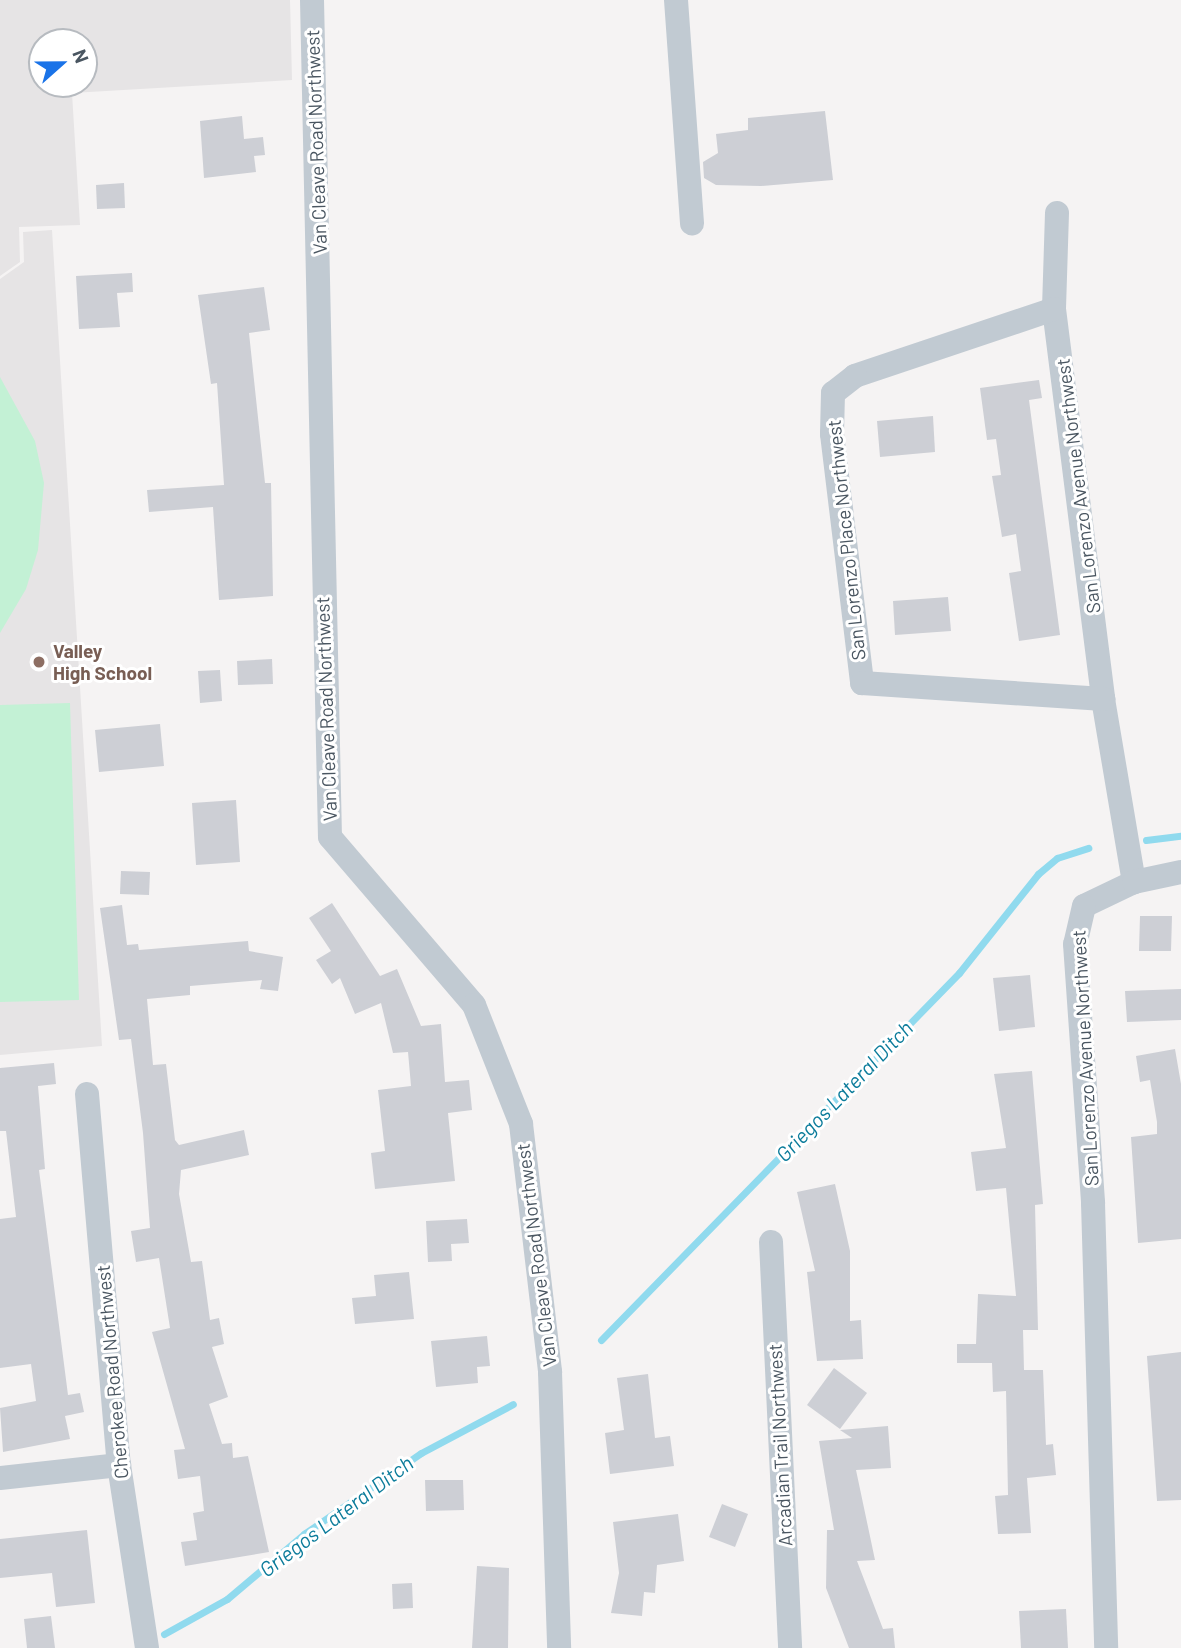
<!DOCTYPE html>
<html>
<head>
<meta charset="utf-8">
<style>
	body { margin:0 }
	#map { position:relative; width:1181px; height:1648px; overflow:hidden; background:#f5f3f3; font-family:Barlow,sans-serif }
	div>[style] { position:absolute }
	.education>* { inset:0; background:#e6e4e5 }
	.green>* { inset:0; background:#c3f1d5 }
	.stream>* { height:7px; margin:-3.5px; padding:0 3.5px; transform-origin:3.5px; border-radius:3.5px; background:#90daee }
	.building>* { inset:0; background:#cdcfd5 }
	.street>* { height:24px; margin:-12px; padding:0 12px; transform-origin:12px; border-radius:12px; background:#c1cad2 }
	.dots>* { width:19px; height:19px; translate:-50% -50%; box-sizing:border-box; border:4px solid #fff; border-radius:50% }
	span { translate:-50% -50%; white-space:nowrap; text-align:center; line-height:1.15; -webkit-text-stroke:6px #fff; paint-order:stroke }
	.street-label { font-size:19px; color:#4a5661 }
	.education-label { font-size:19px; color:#785e54; font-weight:700 }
	.left { translate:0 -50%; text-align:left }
	.water-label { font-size:21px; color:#0c7c9b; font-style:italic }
	.north { position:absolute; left:28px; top:28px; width:70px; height:70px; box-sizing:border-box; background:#fff; border:2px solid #b7bbc0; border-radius:50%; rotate:69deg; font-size:19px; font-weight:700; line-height:28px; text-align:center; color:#4a5661 }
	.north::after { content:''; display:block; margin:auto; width:24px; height:32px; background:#1a73e8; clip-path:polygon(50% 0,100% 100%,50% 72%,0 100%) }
</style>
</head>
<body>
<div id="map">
	<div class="education">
		<div style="clip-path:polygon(evenodd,0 0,290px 0,292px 80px,72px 93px,80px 225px,19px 227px,20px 262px,0 276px,0 0,84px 42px,84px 84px,42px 84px,42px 42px,84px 42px)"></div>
		<div style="clip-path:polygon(52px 230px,102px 1046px,0 1055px,0 279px,24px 262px,23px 232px)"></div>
	</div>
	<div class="green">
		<div style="clip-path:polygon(0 377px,35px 441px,44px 483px,38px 550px,26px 589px,0 633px)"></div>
		<div style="clip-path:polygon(70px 703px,79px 1000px,0 1002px,0 705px)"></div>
	</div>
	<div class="stream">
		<div style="left:1146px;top:840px;width:35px;rotate:-7deg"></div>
		<div style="left:601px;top:1340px;width:513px;rotate:-45.71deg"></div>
		<div style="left:959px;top:973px;width:127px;rotate:-51.4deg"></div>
		<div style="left:1038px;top:874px;width:25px;rotate:-40deg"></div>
		<div style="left:1057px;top:858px;width:33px;rotate:-18deg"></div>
		<div style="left:164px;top:1634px;width:72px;rotate:-29.1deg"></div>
		<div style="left:227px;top:1599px;width:101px;rotate:-40.2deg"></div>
		<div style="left:304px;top:1534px;width:142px;rotate:-34.7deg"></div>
		<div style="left:421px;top:1453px;width:104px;rotate:-28deg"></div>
	</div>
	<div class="building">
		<div style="clip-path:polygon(825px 111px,833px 180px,761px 186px,716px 185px,704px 178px,703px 162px,718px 153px,716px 134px,748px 130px,748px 118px)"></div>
		<div style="clip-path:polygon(242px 116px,244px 139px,263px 137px,265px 155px,254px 156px,256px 172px,204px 178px,200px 121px)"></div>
		<div style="clip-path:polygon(124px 183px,125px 208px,97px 209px,96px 185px)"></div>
		<div style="clip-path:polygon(132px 273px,133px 292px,117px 293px,120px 327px,79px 329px,76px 276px)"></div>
		<div style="clip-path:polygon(264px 287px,270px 330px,249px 333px,265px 483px,271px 483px,273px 596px,219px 600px,213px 507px,149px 512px,147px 490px,224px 485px,217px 383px,211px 384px,198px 295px)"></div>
		<div style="clip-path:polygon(1039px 380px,1042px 398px,1029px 400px,1060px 635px,1019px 641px,1009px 573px,1021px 571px,1016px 534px,1002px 537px,992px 476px,1001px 475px,996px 439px,987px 440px,980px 388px)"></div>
		<div style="clip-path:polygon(933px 416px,935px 452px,880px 457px,877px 421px)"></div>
		<div style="clip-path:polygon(948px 597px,951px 631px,895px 635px,893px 601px)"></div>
		<div style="clip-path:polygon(272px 659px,273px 684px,238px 685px,237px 661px)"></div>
		<div style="clip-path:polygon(220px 670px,222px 701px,200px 703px,198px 671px)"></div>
		<div style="clip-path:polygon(160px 724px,164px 766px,99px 772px,95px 730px)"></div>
		<div style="clip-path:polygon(236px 800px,240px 862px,196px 865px,192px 803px)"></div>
		<div style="clip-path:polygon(121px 871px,150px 872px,149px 895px,120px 894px)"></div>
		<div style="clip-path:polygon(332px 903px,380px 976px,397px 969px,421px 1026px,441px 1024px,445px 1082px,469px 1080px,472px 1110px,448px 1113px,455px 1181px,375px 1189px,371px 1153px,385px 1151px,378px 1090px,411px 1086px,408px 1052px,393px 1053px,381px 1003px,355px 1014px,340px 978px,332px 984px,316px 960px,331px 951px,309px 918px)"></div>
		<div style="clip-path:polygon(122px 905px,127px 945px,138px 944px,139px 950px,248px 941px,249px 951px,283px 957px,278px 991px,260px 989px,262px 980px,190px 986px,190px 995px,147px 999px,153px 1065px,166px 1064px,175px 1140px,179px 1145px,244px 1130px,249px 1155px,181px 1170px,179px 1194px,191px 1262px,202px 1261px,210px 1320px,219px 1318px,224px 1344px,212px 1347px,228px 1397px,209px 1404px,222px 1444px,232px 1443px,233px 1458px,248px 1456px,269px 1552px,185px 1566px,181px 1542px,197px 1540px,193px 1513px,204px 1511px,200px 1476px,178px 1479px,174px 1450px,185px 1449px,152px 1332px,170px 1328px,159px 1258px,136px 1262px,131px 1231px,150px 1228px,143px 1133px,131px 1039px,119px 1040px,100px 908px)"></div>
		<div style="clip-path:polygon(1140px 916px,1172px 916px,1171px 951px,1139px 951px)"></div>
		<div style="clip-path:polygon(1030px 975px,1035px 1027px,999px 1031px,993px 978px)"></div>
		<div style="clip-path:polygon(1181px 989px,1181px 1020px,1127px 1022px,1125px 991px)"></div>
		<div style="clip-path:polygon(1175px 1049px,1181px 1084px,1181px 1239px,1138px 1243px,1131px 1137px,1157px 1134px,1157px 1122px,1150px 1080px,1140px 1082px,1136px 1056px)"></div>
		<div style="clip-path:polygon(54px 1063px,56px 1084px,38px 1086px,45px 1169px,39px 1170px,68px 1395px,80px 1393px,84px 1412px,65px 1416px,70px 1439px,3px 1452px,0 1408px,36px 1401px,31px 1364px,0 1368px,0 1219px,16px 1217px,6px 1131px,0 1131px,0 1068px)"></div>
		<div style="clip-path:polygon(1032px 1071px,1043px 1204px,1035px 1205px,1038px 1330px,1023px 1330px,1024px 1370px,1043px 1370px,1046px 1445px,1053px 1444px,1056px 1475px,1027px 1478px,1031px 1533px,998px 1534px,995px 1496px,1008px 1495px,1006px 1391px,993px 1392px,992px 1363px,957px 1363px,957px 1344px,976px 1344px,978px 1294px,1016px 1296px,1006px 1188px,976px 1191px,971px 1152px,1006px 1148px,994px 1074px)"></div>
		<div style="clip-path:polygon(835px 1184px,850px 1251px,850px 1321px,861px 1320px,863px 1359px,817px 1361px,807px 1272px,815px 1271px,797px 1192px)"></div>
		<div style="clip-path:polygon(467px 1219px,469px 1243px,451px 1244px,452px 1261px,428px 1262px,426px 1221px)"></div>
		<div style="clip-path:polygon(409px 1272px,414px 1319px,355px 1324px,352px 1298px,376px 1296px,374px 1275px)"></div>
		<div style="clip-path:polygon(487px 1336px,490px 1366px,477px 1367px,478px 1383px,436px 1387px,431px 1341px)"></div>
		<div style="clip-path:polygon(1181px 1352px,1181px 1500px,1157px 1501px,1147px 1356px)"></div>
		<div style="clip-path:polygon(834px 1368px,867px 1393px,840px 1429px,807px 1405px)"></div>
		<div style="clip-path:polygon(648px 1374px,655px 1438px,670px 1436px,674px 1466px,610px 1474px,605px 1433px,624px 1430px,617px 1378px)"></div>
		<div style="clip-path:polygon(888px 1426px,891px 1468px,856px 1470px,875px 1560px,857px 1561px,883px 1629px,893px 1628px,895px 1648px,849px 1648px,826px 1588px,827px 1530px,834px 1530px,819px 1441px,852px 1438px,840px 1430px)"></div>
		<div style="clip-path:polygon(425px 1480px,463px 1480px,464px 1510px,426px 1511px)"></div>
		<div style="clip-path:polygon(722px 1504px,748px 1514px,735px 1547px,709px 1537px)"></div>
		<div style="clip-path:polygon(678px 1514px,684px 1561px,657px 1565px,655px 1593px,644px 1592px,642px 1616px,611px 1613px,619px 1573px,613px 1522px)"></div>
		<div style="clip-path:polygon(87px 1530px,95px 1603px,56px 1607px,52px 1573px,0 1578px,0 1539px)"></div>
		<div style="clip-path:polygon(477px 1566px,509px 1568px,508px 1648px,472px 1648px)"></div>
		<div style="clip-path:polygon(412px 1583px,413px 1608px,393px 1609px,392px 1584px)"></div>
		<div style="clip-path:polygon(1066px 1609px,1068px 1648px,1021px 1648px,1019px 1611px)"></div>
		<div style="clip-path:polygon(51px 1616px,55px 1648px,27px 1648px,24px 1619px)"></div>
	</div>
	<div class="street">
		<div style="left:312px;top:0;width:837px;rotate:88.77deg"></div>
		<div style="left:330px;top:837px;width:221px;rotate:49.4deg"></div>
		<div style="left:474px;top:1005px;width:128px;rotate:68.4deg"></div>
		<div style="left:521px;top:1124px;width:250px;rotate:83.3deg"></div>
		<div style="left:550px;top:1372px;width:276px;rotate:88.1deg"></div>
		<div style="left:676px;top:0;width:224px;rotate:85.9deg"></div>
		<div style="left:1057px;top:213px;width:96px;rotate:91.8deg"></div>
		<div style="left:1054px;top:309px;width:393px;rotate:82.8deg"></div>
		<div style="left:1103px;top:699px;width:186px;rotate:80.4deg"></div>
		<div style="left:1134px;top:882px;width:55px;rotate:154.4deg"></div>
		<div style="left:1084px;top:906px;width:39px;rotate:103deg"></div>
		<div style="left:1075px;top:944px;width:260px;rotate:86deg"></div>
		<div style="left:1093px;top:1203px;width:445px;rotate:88.3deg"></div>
		<div style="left:1054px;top:309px;width:210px;rotate:161.4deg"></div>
		<div style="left:855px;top:376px;width:28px;rotate:142deg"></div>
		<div style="left:833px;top:393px;width:41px;rotate:91.4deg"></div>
		<div style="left:832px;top:434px;width:251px;rotate:83.1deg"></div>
		<div style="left:862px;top:683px;width:242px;rotate:3.8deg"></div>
		<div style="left:1134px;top:882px;width:48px;rotate:-12deg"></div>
		<div style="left:87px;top:1094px;width:372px;rotate:85.1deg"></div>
		<div style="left:119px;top:1465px;width:185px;rotate:81.3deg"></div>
		<div style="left:771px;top:1242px;width:406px;rotate:87.3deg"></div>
		<div style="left:0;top:1478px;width:120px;rotate:-6.2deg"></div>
	</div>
	<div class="dots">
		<div style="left:39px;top:662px;background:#8d6e63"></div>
	</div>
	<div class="street-label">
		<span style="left:316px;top:142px;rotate:-92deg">Van Cleave Road Northwest</span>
		<span style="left:1078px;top:486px;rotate:-97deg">San Lorenzo Avenue Northwest</span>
		<span style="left:846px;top:540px;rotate:-96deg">San Lorenzo Place Northwest</span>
		<span style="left:326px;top:709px;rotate:-92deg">Van Cleave Road Northwest</span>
		<span style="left:1085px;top:1058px;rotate:-93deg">San Lorenzo Avenue Northwest</span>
		<span style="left:536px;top:1255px;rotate:-97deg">Van Cleave Road Northwest</span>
		<span style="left:112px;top:1372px;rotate:-95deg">Cherokee Road Northwest</span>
		<span style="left:780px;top:1445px;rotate:-93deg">Arcadian Trail Northwest</span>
	</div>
	<div class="education-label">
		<span class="left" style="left:53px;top:662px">Valley<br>High School</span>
	</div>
	<div class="water-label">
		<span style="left:844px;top:1091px;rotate:-46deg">Griegos Lateral Ditch</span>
		<span style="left:336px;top:1516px;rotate:-37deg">Griegos Lateral Ditch</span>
	</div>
	<div class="north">N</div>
</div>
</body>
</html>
